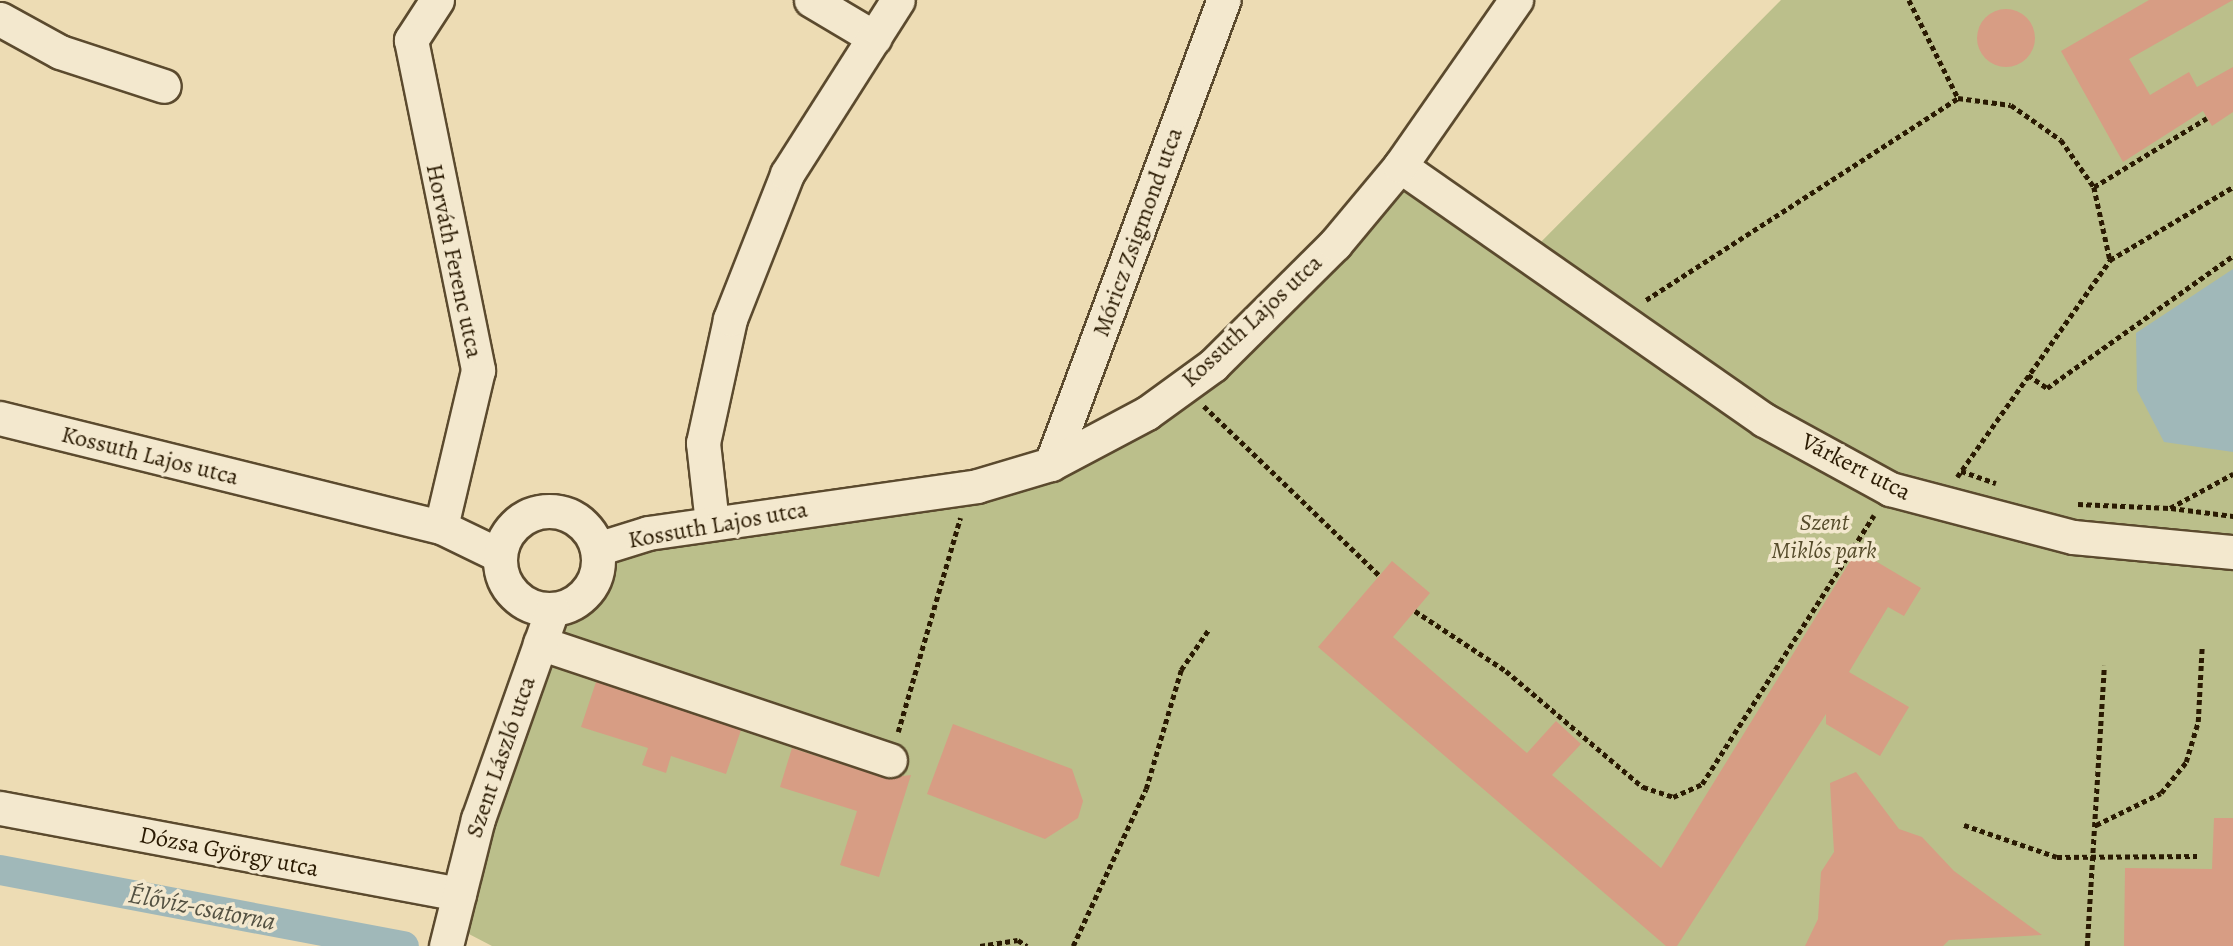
<!DOCTYPE html>
<html>
<head>
<meta charset="utf-8">
<style>
	body { margin:0 }
	#map { position:relative; width:2233px; height:946px; overflow:hidden; background:#eddcb4; font-family:Alegreya,serif }
	div>[style] { position:absolute }
	.green>* { inset:0; background:#bbbf8b }
	.water>* { inset:0; background:#a0b8b9 }
	.canal>* { height:30px; margin:-15px; padding:0 15px; transform-origin:15px; border-radius:15px; background:#a0b8b9 }
	.building>* { inset:0; background:#d79d84 }
	.round { border-radius:50% }
	.path>* { height:4.5px; margin-top:-2.25px; transform-origin:0; background:repeating-linear-gradient(90deg,#2a1a02 0 5px,transparent 0 8.5px) }
	.roads { filter:drop-shadow(2px 0 #5b4a2e) drop-shadow(-2px 0 #5b4a2e) drop-shadow(0 2px #5b4a2e) drop-shadow(0 -2px #5b4a2e) }
	.minor>* { height:33px; margin:-16.5px; padding:0 16.5px; transform-origin:16.5px; border-radius:16.5px; background:#f3e8ce }
	.minor>.ring { margin:-16.5px; padding:0; box-sizing:content-box; background:none; border:33px solid #f3e8ce; border-radius:50% }
	span { translate:-50% -50%; white-space:nowrap; text-align:center; line-height:1.15; -webkit-text-stroke:7px #f3e8ce; paint-order:stroke }
	.street-label { font-size:24px; color:#2a1a02 }
	.park-label { font-size:24px; color:#564c2b; font-style:italic }
	.water-label { font-size:26px; color:#535142; font-style:italic }
</style>
</head>
<body>
<div id="map">
	<div class="green">
		<div style="clip-path:polygon(1781px 0,2233px 0,2233px 946px,492px 946px,467px 933px,478px 819px,552px 610px,569px 606px,594px 582px,597px 549px,977px 486px,1147px 413px,1400px 166px,1530px 253px)"></div>
	</div>
	<div class="water">
		<div style="clip-path:polygon(2233px 269px,2233px 452px,2164px 442px,2137px 390px,2136px 333px)"></div>
	</div>
	<div class="canal">
		<div style="left:0;top:870px;width:411px;rotate:10.7deg"></div>
	</div>
	<div class="building">
		<div style="clip-path:polygon(2149px 0,2233px 0,2129px 59px,2150px 95px,2189px 72px,2197px 87px,2233px 67px,2233px 112px,2212px 126px,2203px 111px,2123px 162px,2061px 51px)"></div>
		<div class="round" style="left:1977px;top:9px;width:58px;height:58px"></div>
		<div style="clip-path:polygon(1857px 550px,1921px 588px,1904px 616px,1888px 607px,1849px 672px,1909px 707px,1880px 756px,1826px 724px,1826px 714px,1677px 946px,1666px 946px,1318px 647px,1392px 561px,1430px 593px,1393px 637px,1527px 753px,1556px 721px,1581px 744px,1552px 775px,1661px 868px)"></div>
		<div style="clip-path:polygon(596px 682px,741px 730px,726px 774px,671px 756px,666px 773px,642px 765px,648px 748px,581px 727px)"></div>
		<div style="clip-path:polygon(953px 724px,1072px 769px,1083px 801px,1078px 818px,1045px 839px,927px 794px)"></div>
		<div style="clip-path:polygon(792px 748px,884px 778px,911px 775px,879px 877px,840px 865px,857px 811px,780px 787px)"></div>
		<div style="clip-path:polygon(1856px 772px,1899px 829px,1922px 837px,1954px 871px,2042px 935px,1949px 940px,1943px 946px,1805px 946px,1818px 919px,1821px 872px,1834px 852px,1830px 783px)"></div>
		<div style="clip-path:polygon(2214px 818px,2233px 818px,2233px 946px,2124px 946px,2125px 868px,2212px 869px)"></div>
	</div>
	<div class="path">
		<div style="left:1909px;top:0;width:110px;rotate:63.4deg"></div>
		<div style="left:2094px;top:187px;width:132px;rotate:-31.4deg"></div>
		<div style="left:1646px;top:300px;width:372px;rotate:-32.9deg"></div>
		<div style="left:1958px;top:98px;width:53px;rotate:7.5deg"></div>
		<div style="left:2011px;top:105px;width:61px;rotate:35deg"></div>
		<div style="left:2061px;top:140px;width:57px;rotate:54.9deg"></div>
		<div style="left:2094px;top:187px;width:75px;rotate:77.6deg"></div>
		<div style="left:2028px;top:375px;width:23px;rotate:34deg"></div>
		<div style="left:2047px;top:388px;width:228px;rotate:-35.4deg"></div>
		<div style="left:1204px;top:406px;width:245px;rotate:44deg"></div>
		<div style="left:1961px;top:471px;width:37px;rotate:19deg"></div>
		<div style="left:1957px;top:477px;width:266px;rotate:-54.8deg"></div>
		<div style="left:2110px;top:260px;width:143px;rotate:-30.7deg"></div>
		<div style="left:2078px;top:504px;width:92px;rotate:2.5deg"></div>
		<div style="left:2170px;top:508px;width:72px;rotate:-28.4deg"></div>
		<div style="left:2171px;top:508px;width:63px;rotate:7.4deg"></div>
		<div style="left:1415px;top:611px;width:109px;rotate:33.4deg"></div>
		<div style="left:1506px;top:671px;width:180px;rotate:40.3deg"></div>
		<div style="left:1643px;top:787px;width:32px;rotate:18deg"></div>
		<div style="left:1673px;top:797px;width:32px;rotate:-24deg"></div>
		<div style="left:1702px;top:784px;width:319px;rotate:-57.4deg"></div>
		<div style="left:898px;top:732px;width:223px;rotate:-73.8deg"></div>
		<div style="left:1964px;top:825px;width:98px;rotate:19deg"></div>
		<div style="left:2057px;top:857px;width:140px;rotate:-0.4deg"></div>
		<div style="left:2096px;top:825px;width:72px;rotate:-26.2deg"></div>
		<div style="left:2161px;top:793px;width:40px;rotate:-51deg"></div>
		<div style="left:2186px;top:762px;width:42px;rotate:-73.3deg"></div>
		<div style="left:2198px;top:722px;width:76px;rotate:-87deg"></div>
		<div style="left:980px;top:946px;width:38px;rotate:-9deg"></div>
		<div style="left:1018px;top:940px;width:11px;rotate:34deg"></div>
		<div style="left:1073px;top:946px;width:173px;rotate:-65.1deg"></div>
		<div style="left:1146px;top:789px;width:124px;rotate:-73.6deg"></div>
		<div style="left:1181px;top:670px;width:50px;rotate:-55.7deg"></div>
		<div style="left:2087px;top:946px;width:281px;rotate:-86.5deg"></div>
	</div>
	<div class="roads">
		<div class="minor">
			<div style="left:437px;top:0;width:48px;rotate:123deg"></div>
			<div style="left:411px;top:40px;width:337px;rotate:78.5deg"></div>
			<div style="left:478px;top:370px;width:161px;rotate:103.3deg"></div>
			<div style="left:811px;top:0;width:74px;rotate:30.7deg"></div>
			<div style="left:0;top:19px;width:68px;rotate:28.8deg"></div>
			<div style="left:60px;top:52px;width:109px;rotate:18.1deg"></div>
			<div style="left:1400px;top:166px;width:444px;rotate:34.9deg"></div>
			<div style="left:1764px;top:420px;width:144px;rotate:28.7deg"></div>
			<div style="left:1890px;top:489px;width:189px;rotate:14.7deg"></div>
			<div style="left:2073px;top:537px;width:161px;rotate:5.4deg"></div>
			<div style="left:0;top:418px;width:454px;rotate:13.9deg"></div>
			<div style="left:441px;top:527px;width:64px;rotate:25.8deg"></div>
			<div style="left:1051px;top:464px;width:495px;rotate:-69.6deg"></div>
			<div class="ring" style="left:500px;top:511px;width:65px;height:65px"></div>
			<div style="left:712px;top:523px;width:81px;rotate:-96.4deg"></div>
			<div style="left:703px;top:443px;width:127px;rotate:-77.7deg"></div>
			<div style="left:730px;top:319px;width:156px;rotate:-68.5deg"></div>
			<div style="left:787px;top:174px;width:206px;rotate:-57.5deg"></div>
			<div style="left:597px;top:549px;width:53px;rotate:-17.4deg"></div>
			<div style="left:648px;top:533px;width:332px;rotate:-8.1deg"></div>
			<div style="left:977px;top:486px;width:77px;rotate:-16.6deg"></div>
			<div style="left:1051px;top:464px;width:109px;rotate:-28deg"></div>
			<div style="left:1147px;top:413px;width:82px;rotate:-36deg"></div>
			<div style="left:1213px;top:365px;width:172px;rotate:-44.8deg"></div>
			<div style="left:1335px;top:244px;width:102px;rotate:-50.2deg"></div>
			<div style="left:1400px;top:166px;width:203px;rotate:-55.1deg"></div>
			<div style="left:540px;top:643px;width:369px;rotate:18.5deg"></div>
			<div style="left:0;top:808px;width:467px;rotate:10.6deg"></div>
			<div style="left:446px;top:946px;width:131px;rotate:-75.9deg"></div>
			<div style="left:478px;top:819px;width:222px;rotate:-70.5deg"></div>
		</div>
	</div>
	<div class="street-label">
		<span style="left:1138px;top:232px;rotate:-70deg">Móricz Zsigmond utca</span>
		<span style="left:454px;top:261px;rotate:78deg">Horváth Ferenc utca</span>
		<span style="left:1252px;top:321px;rotate:-43deg">Kossuth Lajos utca</span>
		<span style="left:150px;top:456px;rotate:14deg">Kossuth Lajos utca</span>
		<span style="left:1856px;top:467px;rotate:27deg">Várkert utca</span>
		<span style="left:718px;top:525px;rotate:-10deg">Kossuth Lajos utca</span>
		<span style="left:501px;top:757px;rotate:-71deg">Szent László utca</span>
		<span style="left:229px;top:852px;rotate:11deg">Dózsa György utca</span>
	</div>
	<div class="park-label">
		<span style="left:1824px;top:537px">Szent<br>Miklós park</span>
	</div>
	<div class="water-label">
		<span style="left:202px;top:908px;rotate:11deg">Élővíz-csatorna</span>
	</div>
</div>
</body>
</html>
